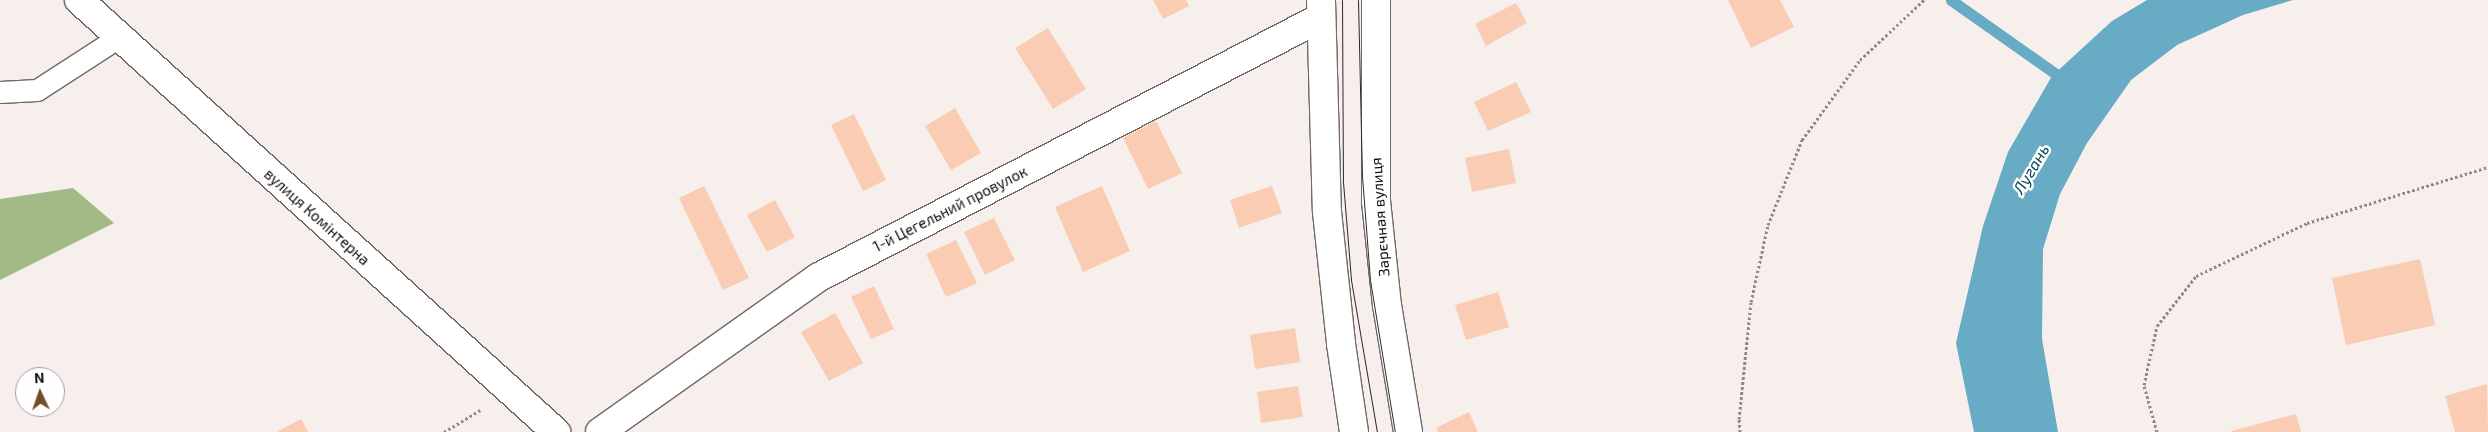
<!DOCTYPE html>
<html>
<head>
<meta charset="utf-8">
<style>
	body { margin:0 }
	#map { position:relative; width:2488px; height:432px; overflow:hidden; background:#f6efeb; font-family:"Exo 2",sans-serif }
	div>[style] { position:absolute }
	.forest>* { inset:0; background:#a1ba86 }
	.water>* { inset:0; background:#67abc4 }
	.stream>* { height:11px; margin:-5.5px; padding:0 5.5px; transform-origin:5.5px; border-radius:5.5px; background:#67abc4 }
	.building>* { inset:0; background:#faccb3 }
	.path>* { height:3px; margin-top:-1.5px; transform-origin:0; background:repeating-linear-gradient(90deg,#8f8a87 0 2.5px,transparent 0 5px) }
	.roads { filter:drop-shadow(1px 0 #706966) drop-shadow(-1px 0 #706966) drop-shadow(0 1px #706966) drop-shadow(0 -1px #706966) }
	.lane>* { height:21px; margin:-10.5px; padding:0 10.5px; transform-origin:10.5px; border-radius:10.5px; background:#fff }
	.street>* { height:28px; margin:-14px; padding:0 14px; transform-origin:14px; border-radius:14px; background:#fff }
	.secondary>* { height:28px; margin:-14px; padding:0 14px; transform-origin:14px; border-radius:14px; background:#fff }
	.tram>* { height:1px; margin:-0.5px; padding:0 0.5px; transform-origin:0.5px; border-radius:0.5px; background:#2d2928 }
	span { translate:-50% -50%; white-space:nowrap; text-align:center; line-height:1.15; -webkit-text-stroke:5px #fefefe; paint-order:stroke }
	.street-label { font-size:15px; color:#110e0d }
	.water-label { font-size:16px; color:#003f51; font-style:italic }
	.north { position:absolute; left:15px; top:367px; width:50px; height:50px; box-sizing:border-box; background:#fefefe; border:1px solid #9f9e9e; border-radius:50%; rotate:357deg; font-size:14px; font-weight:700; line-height:20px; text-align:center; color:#110e0d }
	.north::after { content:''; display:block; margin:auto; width:18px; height:22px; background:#734d29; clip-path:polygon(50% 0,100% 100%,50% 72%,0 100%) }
</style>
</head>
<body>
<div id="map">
	<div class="forest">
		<div style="clip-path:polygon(73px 188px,114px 223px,0 280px,0 199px)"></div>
	</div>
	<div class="water">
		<div style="clip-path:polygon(2147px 0,2293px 0,2243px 15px,2177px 45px,2131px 80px,2087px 143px,2060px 194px,2043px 249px,2042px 339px,2058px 432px,1974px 432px,1956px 343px,1983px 226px,2008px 152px,2052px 76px,2112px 21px)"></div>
	</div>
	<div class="stream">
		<div style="left:1951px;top:0;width:141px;rotate:35.2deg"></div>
	</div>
	<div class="building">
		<div style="clip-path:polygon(1153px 0,1186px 0,1189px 6px,1163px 19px)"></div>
		<div style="clip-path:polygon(1728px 0,1780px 0,1794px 27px,1751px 48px)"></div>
		<div style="clip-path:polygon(1516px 3px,1527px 23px,1486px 46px,1475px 24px)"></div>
		<div style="clip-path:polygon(1048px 28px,1086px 89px,1053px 109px,1015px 48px)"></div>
		<div style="clip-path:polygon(1516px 82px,1531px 112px,1488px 131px,1474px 102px)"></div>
		<div style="clip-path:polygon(955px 108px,981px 153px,951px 170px,925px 126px)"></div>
		<div style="clip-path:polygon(854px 114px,886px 180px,863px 191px,831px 125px)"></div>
		<div style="clip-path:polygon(1156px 121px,1182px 173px,1148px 189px,1123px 138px)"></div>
		<div style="clip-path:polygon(1509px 149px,1516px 183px,1472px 192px,1465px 158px)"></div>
		<div style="clip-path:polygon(704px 186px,749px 278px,723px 290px,679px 198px)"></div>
		<div style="clip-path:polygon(1102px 186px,1130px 251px,1083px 272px,1055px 207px)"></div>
		<div style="clip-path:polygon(1272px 186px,1282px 213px,1239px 228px,1230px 200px)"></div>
		<div style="clip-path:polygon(775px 200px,795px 237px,767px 252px,747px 215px)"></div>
		<div style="clip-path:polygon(994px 218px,1015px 260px,985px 275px,964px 232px)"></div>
		<div style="clip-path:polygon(956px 240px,977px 283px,946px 297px,926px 254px)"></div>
		<div style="clip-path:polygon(2420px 259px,2435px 325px,2346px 345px,2332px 278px)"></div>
		<div style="clip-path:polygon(874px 286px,894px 329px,871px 339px,851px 297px)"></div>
		<div style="clip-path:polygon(1498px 292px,1509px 327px,1466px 340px,1455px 305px)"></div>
		<div style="clip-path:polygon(835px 313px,863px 363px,829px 381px,801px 332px)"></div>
		<div style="clip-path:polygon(1295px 328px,1300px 362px,1255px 369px,1250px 335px)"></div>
		<div style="clip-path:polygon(2487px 384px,2488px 432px,2455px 432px,2445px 396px)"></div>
		<div style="clip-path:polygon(1298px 386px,1303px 417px,1261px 423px,1257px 392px)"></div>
		<div style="clip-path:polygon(1469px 412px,1478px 432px,1438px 432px,1436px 428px)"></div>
		<div style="clip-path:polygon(2296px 414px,2301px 432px,2231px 432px,2231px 431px)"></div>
		<div style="clip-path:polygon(301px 419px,308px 432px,277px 432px)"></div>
	</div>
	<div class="path">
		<div style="left:444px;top:432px;width:44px;rotate:-31.2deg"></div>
		<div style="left:1740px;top:432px;width:13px;rotate:-94deg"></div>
		<div style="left:1739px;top:419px;width:118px;rotate:-84.1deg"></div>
		<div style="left:1751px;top:302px;width:79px;rotate:-77.6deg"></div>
		<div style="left:1768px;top:225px;width:92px;rotate:-68.2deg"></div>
		<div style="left:1802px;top:140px;width:99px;rotate:-54.1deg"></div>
		<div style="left:1860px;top:60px;width:88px;rotate:-43.2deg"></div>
		<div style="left:2157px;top:432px;width:49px;rotate:-105.5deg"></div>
		<div style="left:2144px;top:385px;width:60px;rotate:-77.6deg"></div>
		<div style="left:2157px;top:326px;width:63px;rotate:-52deg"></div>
		<div style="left:2196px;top:276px;width:123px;rotate:-25.5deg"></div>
		<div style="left:2307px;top:223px;width:189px;rotate:-17.2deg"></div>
	</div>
	<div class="roads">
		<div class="lane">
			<div style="left:0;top:92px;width:37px;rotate:-3deg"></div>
			<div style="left:37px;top:90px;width:98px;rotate:-32.9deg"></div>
		</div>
		<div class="street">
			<div style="left:1376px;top:0;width:201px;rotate:90deg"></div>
			<div style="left:1376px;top:201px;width:105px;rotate:84deg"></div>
			<div style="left:1387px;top:305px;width:129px;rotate:80.6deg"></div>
			<div style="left:1321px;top:1px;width:211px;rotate:88.4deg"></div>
			<div style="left:1327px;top:212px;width:133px;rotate:83.9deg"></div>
			<div style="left:1341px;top:344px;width:89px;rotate:81.6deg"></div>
			<div style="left:600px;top:432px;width:268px;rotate:-35.3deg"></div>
			<div style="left:819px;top:277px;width:564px;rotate:-27.34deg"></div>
		</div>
		<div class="secondary">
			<div style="left:79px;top:0;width:644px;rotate:42.17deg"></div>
		</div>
	</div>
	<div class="tram">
		<div style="left:1342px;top:0;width:182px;rotate:89.7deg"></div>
		<div style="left:1343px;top:182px;width:98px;rotate:85.3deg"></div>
		<div style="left:1351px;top:280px;width:154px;rotate:80.3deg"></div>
		<div style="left:1358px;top:0;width:176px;rotate:88.7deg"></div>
		<div style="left:1362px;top:176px;width:104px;rotate:85.6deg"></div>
		<div style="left:1370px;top:280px;width:154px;rotate:80.7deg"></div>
	</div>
	<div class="street-label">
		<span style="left:950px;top:209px;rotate:-27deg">1-й Цегельний провулок</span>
		<span style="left:317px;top:217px;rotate:42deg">вулиця Комінтерна</span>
		<span style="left:1380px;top:217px;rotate:-94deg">Зарєчная вулиця</span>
	</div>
	<div class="water-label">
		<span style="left:2031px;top:169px;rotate:-59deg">Лугань</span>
	</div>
	<div class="north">N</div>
</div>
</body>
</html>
